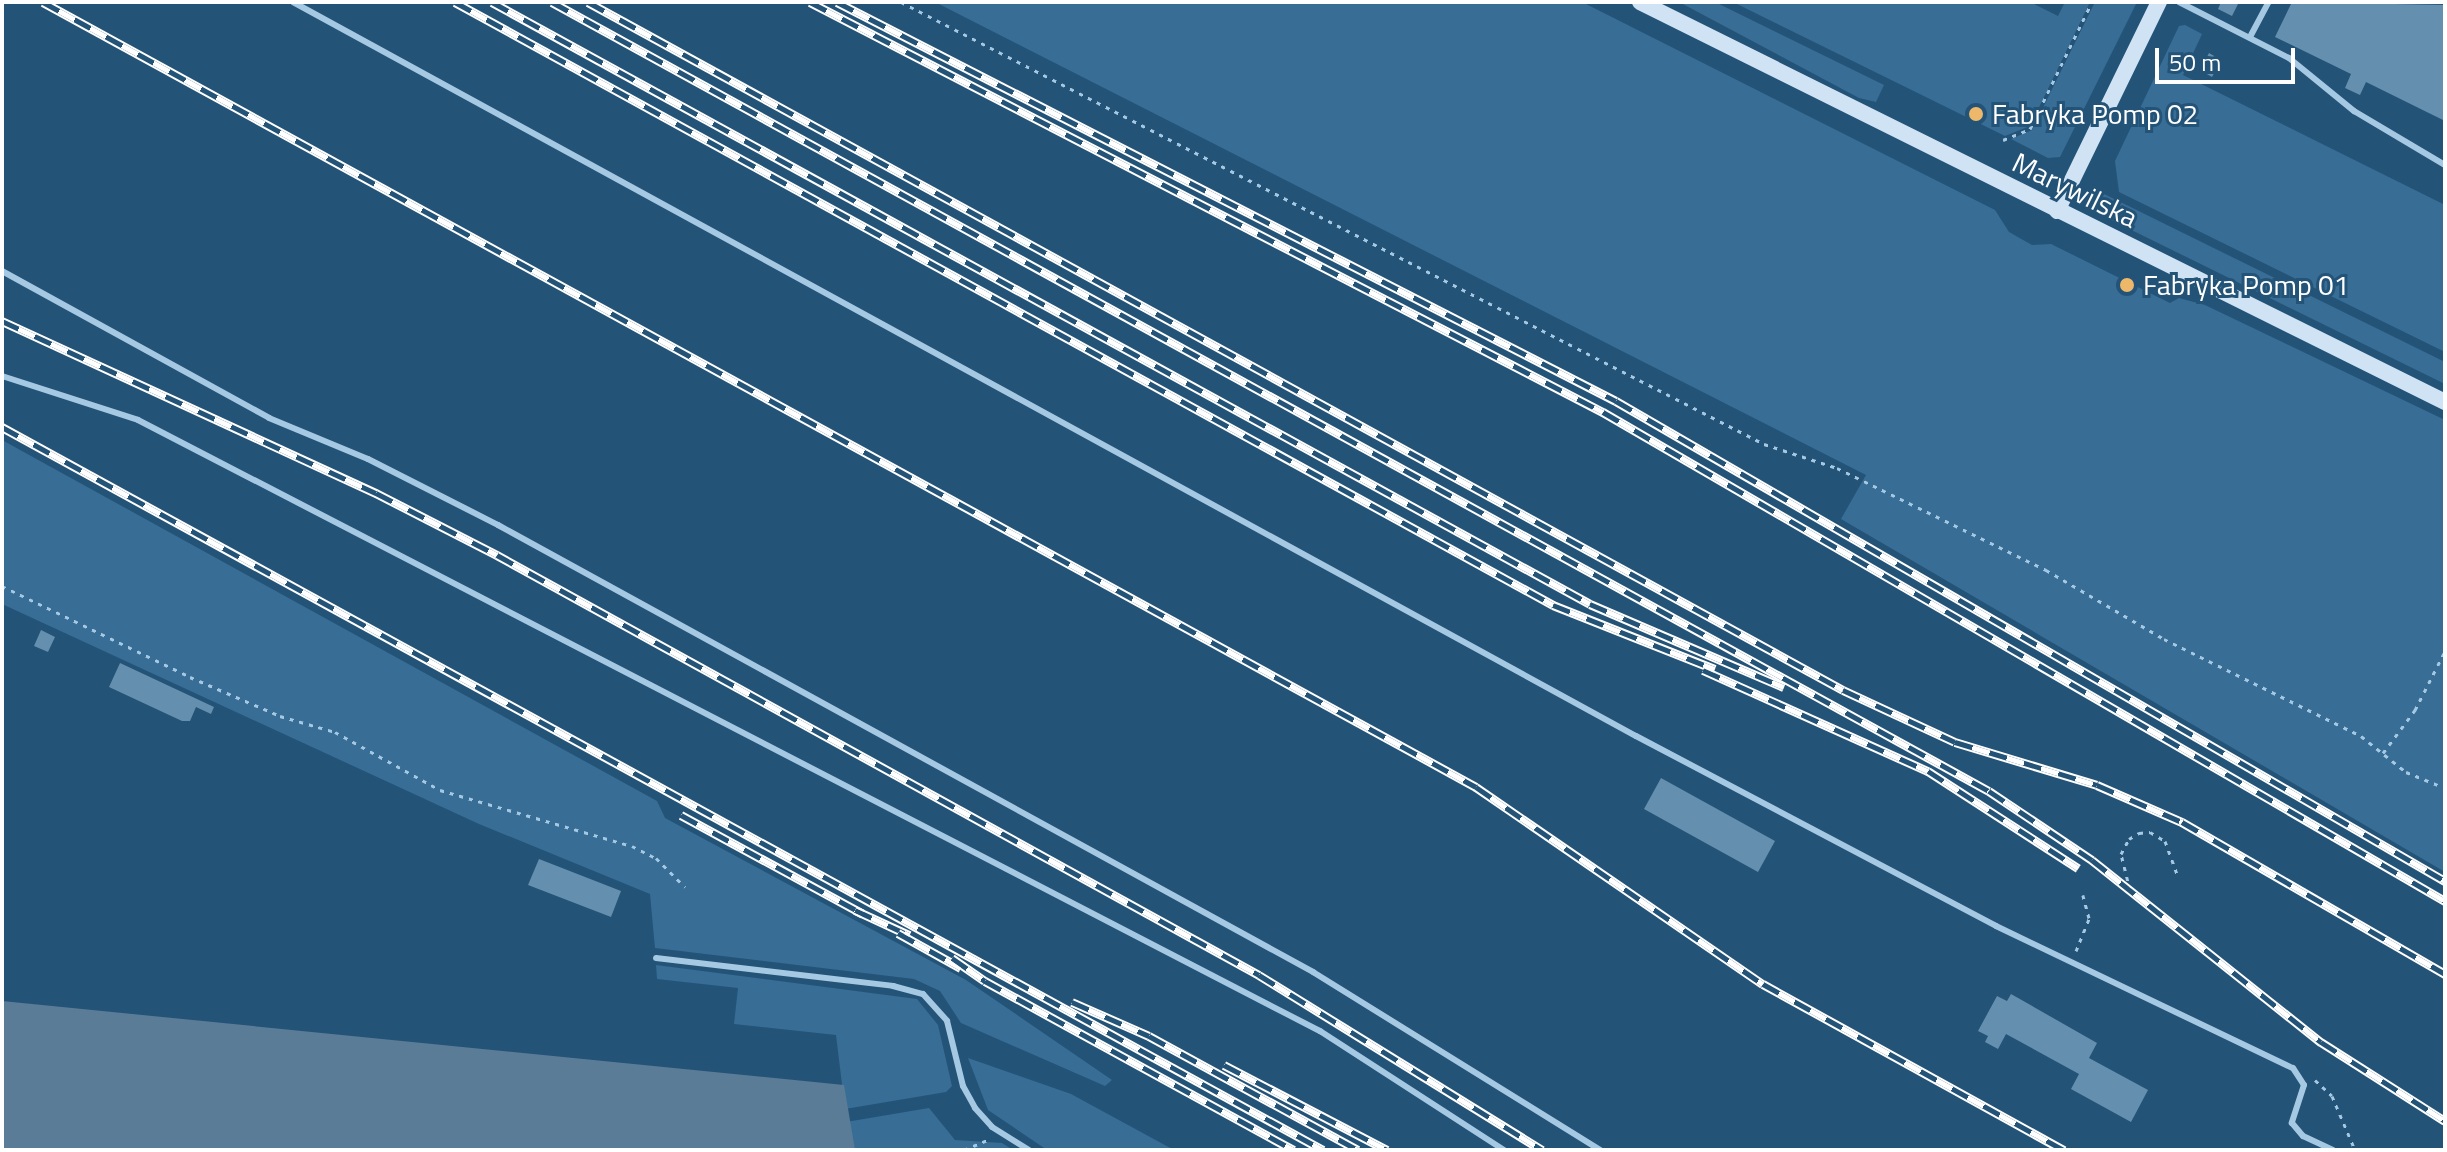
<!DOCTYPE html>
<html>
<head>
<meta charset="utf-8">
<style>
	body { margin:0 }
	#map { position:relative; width:2447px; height:1152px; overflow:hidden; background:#245378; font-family:"Titillium Web",sans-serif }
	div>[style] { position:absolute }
	.green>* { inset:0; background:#386d96 }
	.water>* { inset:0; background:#5b7c97 }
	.building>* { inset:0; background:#658fae }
	.path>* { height:3px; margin-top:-1.5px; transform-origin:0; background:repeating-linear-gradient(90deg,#a6c9e3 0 4px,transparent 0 10px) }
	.lane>* { height:6px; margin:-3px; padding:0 3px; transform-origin:3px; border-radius:3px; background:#a6c9e3 }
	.secondary>* { height:16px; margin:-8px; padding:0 8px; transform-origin:8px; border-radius:8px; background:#cfe3f4 }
	.rail>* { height:9px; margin-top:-4.5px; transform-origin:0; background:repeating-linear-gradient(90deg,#245378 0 18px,#fff 0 36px); box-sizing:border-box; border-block:2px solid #fff }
	.dots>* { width:22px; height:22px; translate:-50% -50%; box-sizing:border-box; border:4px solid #245378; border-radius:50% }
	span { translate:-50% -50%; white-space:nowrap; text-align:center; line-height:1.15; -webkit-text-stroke:6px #245378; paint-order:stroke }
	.poi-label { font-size:28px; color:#fff }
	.left { translate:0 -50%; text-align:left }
	.street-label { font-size:28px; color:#fff }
	.frame { position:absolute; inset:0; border:4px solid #fff; pointer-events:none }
	.scale { position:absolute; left:2155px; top:48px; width:140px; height:36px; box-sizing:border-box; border:4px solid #fff; border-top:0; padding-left:10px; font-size:24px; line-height:28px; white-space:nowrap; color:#fff; -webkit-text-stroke:6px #245378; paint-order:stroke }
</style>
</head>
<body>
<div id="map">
	<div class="green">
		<div style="clip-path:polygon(935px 2px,1582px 2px,1995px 210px,2009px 232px,2032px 245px,2051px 244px,2170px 303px,2179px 298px,2205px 305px,2445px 420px,2445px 872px,1841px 519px,1866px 475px)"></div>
		<div style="clip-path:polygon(1679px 2px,1715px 2px,1884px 85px,1876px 102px,1859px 98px)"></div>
		<div style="clip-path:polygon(1733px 2px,2030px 2px,2058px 16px,2065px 2px,2090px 2px,2030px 126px,2005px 136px)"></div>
		<div style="clip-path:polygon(2095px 2px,2137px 2px,2060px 157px,2048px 158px,2011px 139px,2032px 130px)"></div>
		<div style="clip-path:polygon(2185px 25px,2202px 34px,2183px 75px,2445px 205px,2445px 352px,2119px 192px,2115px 161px,2179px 26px)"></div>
		<div style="clip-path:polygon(2096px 190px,2445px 362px,2445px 384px,2107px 218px)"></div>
		<div style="clip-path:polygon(2px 440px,657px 801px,665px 818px,966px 980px,1112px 1080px,1105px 1086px,961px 1023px,940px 991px,914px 979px,655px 948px,650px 894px,479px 824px,2px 604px)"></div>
		<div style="clip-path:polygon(656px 965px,917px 999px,938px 1025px,952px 1086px,946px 1092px,845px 1109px,836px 1035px,734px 1024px,738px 988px,657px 979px)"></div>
		<div style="clip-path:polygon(968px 1058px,1071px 1094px,1174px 1150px,1047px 1150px,988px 1110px)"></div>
		<div style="clip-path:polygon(929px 1108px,955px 1140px,1002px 1143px,1013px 1150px,855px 1150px,846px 1122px)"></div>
	</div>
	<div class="water">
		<div style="clip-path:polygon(2px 1001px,844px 1085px,855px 1150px,2px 1150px)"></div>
	</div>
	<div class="building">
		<div style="clip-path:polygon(2221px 2px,2239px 2px,2232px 16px,2218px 9px)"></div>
		<div style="clip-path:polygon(2292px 2px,2445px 5px,2445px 121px,2366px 82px,2360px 95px,2345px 88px,2351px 74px,2275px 37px)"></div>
		<div style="clip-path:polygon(2209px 53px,2221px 60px,2212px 77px,2200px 70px)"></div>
		<div style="clip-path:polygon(41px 630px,55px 637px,48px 652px,34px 646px)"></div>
		<div style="clip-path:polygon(120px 663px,214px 707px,211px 714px,196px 707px,190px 721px,182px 721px,109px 687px)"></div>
		<div style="clip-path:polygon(1661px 778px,1775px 841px,1758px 872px,1644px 809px)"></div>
		<div style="clip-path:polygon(539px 859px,621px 891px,611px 917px,528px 885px)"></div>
		<div style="clip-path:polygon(2011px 994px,2097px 1043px,2089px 1058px,2148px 1090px,2131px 1122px,2071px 1089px,2079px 1074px,2006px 1034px,1998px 1049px,1985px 1042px,1988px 1036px,1978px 1031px,1997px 996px,2007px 1001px)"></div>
	</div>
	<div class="path">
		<div style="left:901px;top:2px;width:970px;rotate:27.12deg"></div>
		<div style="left:1764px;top:444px;width:77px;rotate:18.2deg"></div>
		<div style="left:1837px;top:468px;width:233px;rotate:26deg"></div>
		<div style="left:2046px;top:570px;width:137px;rotate:30.3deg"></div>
		<div style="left:2164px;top:639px;width:220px;rotate:26.2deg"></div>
		<div style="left:2361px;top:736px;width:58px;rotate:38.7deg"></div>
		<div style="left:2406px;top:772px;width:42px;rotate:22.3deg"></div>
		<div style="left:2003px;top:140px;width:29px;rotate:-22deg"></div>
		<div style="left:2030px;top:129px;width:141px;rotate:-64deg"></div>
		<div style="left:2px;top:586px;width:209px;rotate:25.8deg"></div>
		<div style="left:190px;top:677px;width:98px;rotate:23.4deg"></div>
		<div style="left:280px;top:716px;width:57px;rotate:16.2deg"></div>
		<div style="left:335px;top:732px;width:120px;rotate:28.9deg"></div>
		<div style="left:440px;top:790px;width:200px;rotate:16.3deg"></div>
		<div style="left:632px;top:846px;width:27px;rotate:27deg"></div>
		<div style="left:656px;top:858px;width:41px;rotate:45deg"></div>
		<div style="left:2383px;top:753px;width:54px;rotate:-53.3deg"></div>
		<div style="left:2415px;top:710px;width:66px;rotate:-63deg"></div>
		<div style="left:2130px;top:890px;width:37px;rotate:-104deg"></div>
		<div style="left:2121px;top:854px;width:17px;rotate:-62deg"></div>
		<div style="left:2129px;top:839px;width:12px;rotate:-31deg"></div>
		<div style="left:2139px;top:833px;width:11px;rotate:-5deg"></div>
		<div style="left:2150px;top:832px;width:17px;rotate:31deg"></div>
		<div style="left:2165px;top:841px;width:37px;rotate:70deg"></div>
		<div style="left:2076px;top:951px;width:35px;rotate:-68deg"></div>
		<div style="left:2089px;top:918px;width:24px;rotate:-105deg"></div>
		<div style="left:2315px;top:1080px;width:23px;rotate:43deg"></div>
		<div style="left:2332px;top:1096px;width:59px;rotate:66.9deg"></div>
		<div style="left:964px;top:1150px;width:25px;rotate:-23deg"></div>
	</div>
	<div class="lane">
		<div style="left:293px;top:2px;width:1530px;rotate:28.66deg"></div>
		<div style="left:1636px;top:736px;width:407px;rotate:27.8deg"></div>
		<div style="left:1996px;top:926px;width:329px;rotate:25.6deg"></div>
		<div style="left:2293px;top:1068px;width:20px;rotate:57deg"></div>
		<div style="left:2304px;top:1085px;width:40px;rotate:108deg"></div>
		<div style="left:2292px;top:1123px;width:17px;rotate:50deg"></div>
		<div style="left:2303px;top:1136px;width:33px;rotate:25deg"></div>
		<div style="left:2179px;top:2px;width:123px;rotate:27deg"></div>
		<div style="left:2289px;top:58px;width:84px;rotate:39.2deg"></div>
		<div style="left:2354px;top:111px;width:106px;rotate:30.7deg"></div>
		<div style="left:2250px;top:37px;width:40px;rotate:-62deg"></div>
		<div style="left:2px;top:271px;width:305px;rotate:28.8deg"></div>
		<div style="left:269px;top:418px;width:107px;rotate:22.5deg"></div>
		<div style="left:368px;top:459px;width:146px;rotate:26.9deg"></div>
		<div style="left:498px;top:525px;width:930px;rotate:28.74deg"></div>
		<div style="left:1313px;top:972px;width:338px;rotate:31.8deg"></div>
		<div style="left:2px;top:376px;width:143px;rotate:17.9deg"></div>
		<div style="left:138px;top:420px;width:1331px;rotate:27.34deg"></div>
		<div style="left:1320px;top:1031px;width:219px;rotate:32.9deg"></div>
		<div style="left:656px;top:958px;width:239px;rotate:6.7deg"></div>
		<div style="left:893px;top:986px;width:31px;rotate:15deg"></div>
		<div style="left:923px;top:994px;width:36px;rotate:48deg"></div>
		<div style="left:947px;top:1021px;width:67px;rotate:76.2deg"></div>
		<div style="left:963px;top:1086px;width:25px;rotate:61deg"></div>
		<div style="left:975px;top:1108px;width:25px;rotate:48deg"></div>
		<div style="left:992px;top:1127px;width:44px;rotate:31.9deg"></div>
	</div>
	<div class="secondary">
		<div style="left:1640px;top:2px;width:899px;rotate:26.42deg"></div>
		<div style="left:2057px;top:211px;width:233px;rotate:-64deg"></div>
	</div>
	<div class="rail">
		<div style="left:43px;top:2px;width:1634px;rotate:28.71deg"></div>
		<div style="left:1476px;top:787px;width:348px;rotate:34.5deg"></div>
		<div style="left:1763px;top:984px;width:344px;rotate:28.9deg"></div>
		<div style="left:455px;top:2px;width:1253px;rotate:28.77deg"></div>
		<div style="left:1553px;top:605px;width:174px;rotate:21.6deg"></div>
		<div style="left:492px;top:2px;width:1252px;rotate:28.73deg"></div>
		<div style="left:1590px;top:604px;width:211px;rotate:23.2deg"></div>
		<div style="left:552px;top:2px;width:1639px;rotate:28.77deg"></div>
		<div style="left:1989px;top:791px;width:124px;rotate:33.8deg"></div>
		<div style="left:2092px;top:860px;width:293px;rotate:38.5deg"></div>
		<div style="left:2321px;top:1042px;width:147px;rotate:32.5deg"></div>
		<div style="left:588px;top:2px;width:1431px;rotate:28.73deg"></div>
		<div style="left:1843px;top:690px;width:123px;rotate:24.9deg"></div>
		<div style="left:1955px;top:742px;width:148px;rotate:16.8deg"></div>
		<div style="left:2097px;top:785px;width:93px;rotate:23.5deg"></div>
		<div style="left:2182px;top:822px;width:304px;rotate:30deg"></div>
		<div style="left:810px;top:2px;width:893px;rotate:27.34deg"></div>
		<div style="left:1603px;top:412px;width:974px;rotate:30.15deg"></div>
		<div style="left:837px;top:2px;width:875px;rotate:27.12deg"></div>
		<div style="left:1616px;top:401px;width:958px;rotate:30.07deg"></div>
		<div style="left:2px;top:321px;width:412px;rotate:24.7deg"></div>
		<div style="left:376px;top:493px;width:136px;rotate:27.1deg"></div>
		<div style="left:497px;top:555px;width:870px;rotate:28.86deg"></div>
		<div style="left:1259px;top:975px;width:333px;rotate:31.7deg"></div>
		<div style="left:2px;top:427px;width:1506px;rotate:28.69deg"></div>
		<div style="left:1703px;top:670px;width:247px;rotate:24.2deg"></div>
		<div style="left:1928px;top:771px;width:179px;rotate:32.9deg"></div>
		<div style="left:681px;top:815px;width:207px;rotate:28.5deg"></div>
		<div style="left:855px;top:910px;width:60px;rotate:24.8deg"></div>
		<div style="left:898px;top:933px;width:72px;rotate:29.1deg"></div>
		<div style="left:952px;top:958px;width:40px;rotate:34.9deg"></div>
		<div style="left:985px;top:981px;width:352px;rotate:28.7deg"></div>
		<div style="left:1072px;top:1002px;width:84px;rotate:23.8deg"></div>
		<div style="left:1149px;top:1036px;width:238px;rotate:28.6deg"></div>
		<div style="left:1224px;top:1065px;width:184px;rotate:27.5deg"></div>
	</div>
	<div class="dots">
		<div style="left:1976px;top:114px;background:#edb86a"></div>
		<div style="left:2127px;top:285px;background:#edb86a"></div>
	</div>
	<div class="poi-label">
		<span class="left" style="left:1992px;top:114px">Fabryka Pomp 02</span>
		<span class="left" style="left:2143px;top:285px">Fabryka Pomp 01</span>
	</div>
	<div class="street-label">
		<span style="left:2075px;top:190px;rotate:26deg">Marywilska</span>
	</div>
	<div class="frame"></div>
	<div class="scale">50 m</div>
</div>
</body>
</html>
